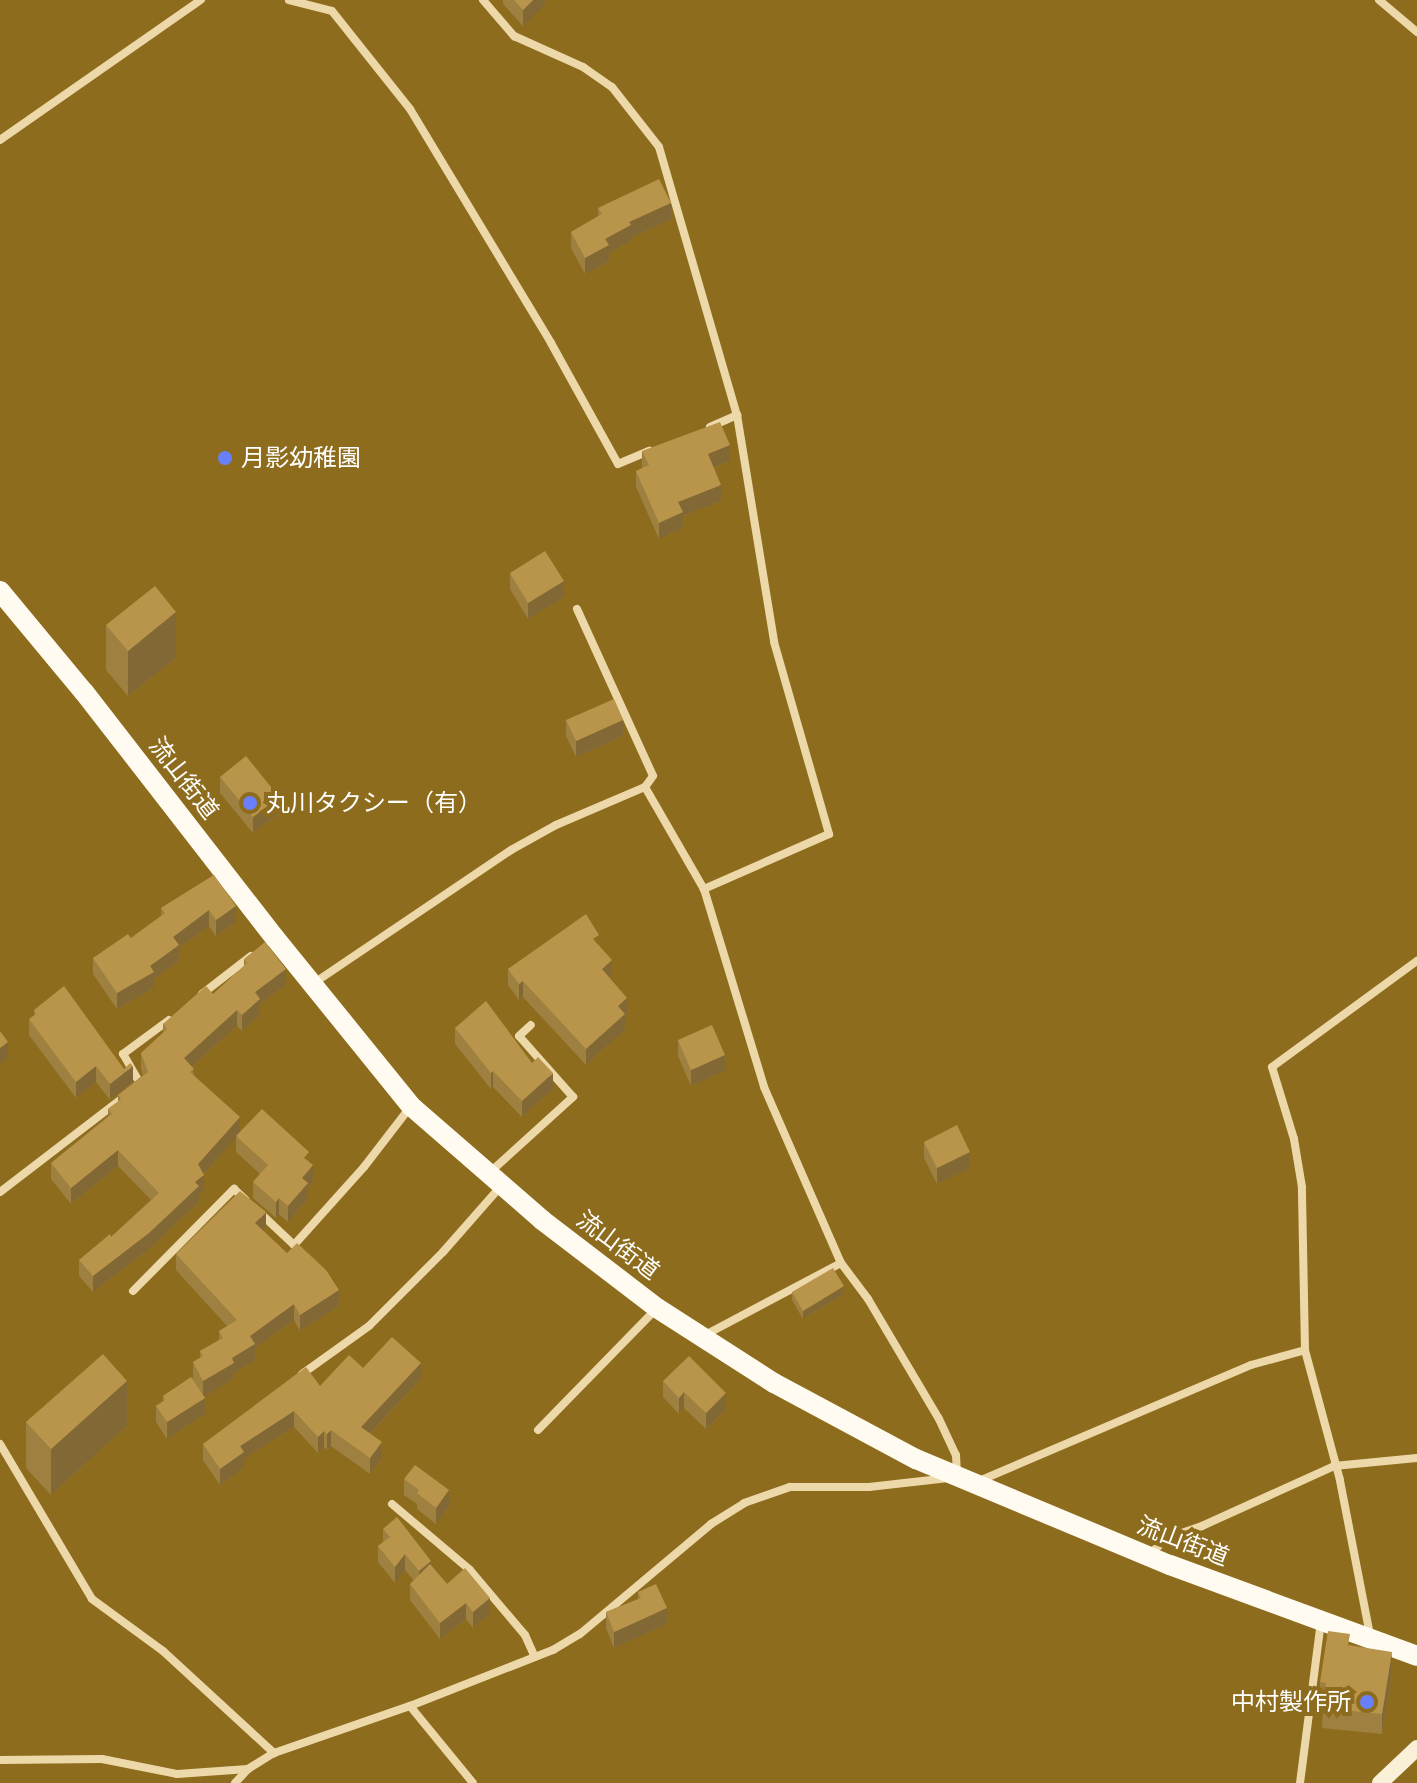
<!DOCTYPE html>
<html>
<head>
<meta charset="utf-8">
<style>
	body { margin:0 }
	#map { position:relative; width:1417px; height:1783px; overflow:hidden; background:#8e6c1d; font-family:Arial,"Noto Sans JP",sans-serif }
	div>[style] { position:absolute }
	.street>* { height:8px; margin:-4px; padding:0 4px; transform-origin:4px; border-radius:4px; background:#edd8aa }
	.secondary>* { height:16px; margin:-8px; padding:0 8px; transform-origin:8px; border-radius:8px; background:#faefd7 }
	.primary>* { height:20px; margin:-10px; padding:0 10px; transform-origin:10px; border-radius:10px; background:#fffbf1 }
	.wall>* { inset:0; background:#9e8040 }
	.shaded-wall>* { inset:0; background:#816834 }
	.building>* { inset:0; background:#b8954a }
	.dots>* { width:22px; height:22px; translate:-50% -50%; box-sizing:border-box; border:4px solid #8e6c1d; border-radius:50% }
	span { translate:-50% -50%; white-space:nowrap; text-align:center; line-height:1.15; -webkit-text-stroke:8px #8e6c1d; paint-order:stroke }
	.poi-label { font-size:24px; color:#fff }
	.left { translate:0 -50%; text-align:left }
	.right { translate:-100% -50%; text-align:right }
	.street-label { font-size:24px; color:#fff }
</style>
</head>
<body>
<div id="map">
	<div class="street">
		<div style="left:289px;top:0;width:44px;rotate:14.3deg"></div>
		<div style="left:332px;top:11px;width:125px;rotate:51.5deg"></div>
		<div style="left:410px;top:109px;width:273px;rotate:58.9deg"></div>
		<div style="left:551px;top:343px;width:138px;rotate:61deg"></div>
		<div style="left:618px;top:464px;width:34px;rotate:-23deg"></div>
		<div style="left:483px;top:0;width:48px;rotate:49.3deg"></div>
		<div style="left:514px;top:36px;width:76px;rotate:24.2deg"></div>
		<div style="left:583px;top:67px;width:35px;rotate:35deg"></div>
		<div style="left:612px;top:87px;width:76px;rotate:51.9deg"></div>
		<div style="left:659px;top:147px;width:279px;rotate:73.8deg"></div>
		<div style="left:737px;top:415px;width:230px;rotate:80.7deg"></div>
		<div style="left:774px;top:642px;width:200px;rotate:74deg"></div>
		<div style="left:829px;top:834px;width:137px;rotate:156.3deg"></div>
		<div style="left:1379px;top:0;width:50px;rotate:40.1deg"></div>
		<div style="left:0;top:140px;width:245px;rotate:-34.9deg"></div>
		<div style="left:710px;top:427px;width:30px;rotate:-24deg"></div>
		<div style="left:577px;top:609px;width:183px;rotate:65.5deg"></div>
		<div style="left:653px;top:776px;width:14px;rotate:126deg"></div>
		<div style="left:314px;top:983px;width:238px;rotate:-34deg"></div>
		<div style="left:511px;top:850px;width:51px;rotate:-29.1deg"></div>
		<div style="left:556px;top:825px;width:97px;rotate:-23.1deg"></div>
		<div style="left:645px;top:787px;width:118px;rotate:60deg"></div>
		<div style="left:704px;top:889px;width:207px;rotate:73.1deg"></div>
		<div style="left:764px;top:1087px;width:192px;rotate:66.4deg"></div>
		<div style="left:841px;top:1263px;width:156px;rotate:152.1deg"></div>
		<div style="left:202px;top:994px;width:62px;rotate:-37.8deg"></div>
		<div style="left:141px;top:1085px;width:36px;rotate:-120deg"></div>
		<div style="left:123px;top:1054px;width:57px;rotate:-36.5deg"></div>
		<div style="left:488px;top:1174px;width:115px;rotate:-42.2deg"></div>
		<div style="left:573px;top:1097px;width:81px;rotate:-131.5deg"></div>
		<div style="left:519px;top:1036px;width:16px;rotate:-43deg"></div>
		<div style="left:0;top:1192px;width:151px;rotate:-37.5deg"></div>
		<div style="left:259px;top:1212px;width:48px;rotate:43.3deg"></div>
		<div style="left:294px;top:1245px;width:105px;rotate:-48.1deg"></div>
		<div style="left:364px;top:1167px;width:77px;rotate:-52.4deg"></div>
		<div style="left:841px;top:1263px;width:45px;rotate:53.1deg"></div>
		<div style="left:868px;top:1299px;width:139px;rotate:59.4deg"></div>
		<div style="left:939px;top:1419px;width:40px;rotate:65deg"></div>
		<div style="left:956px;top:1455px;width:18px;rotate:87deg"></div>
		<div style="left:133px;top:1291px;width:144px;rotate:-45.3deg"></div>
		<div style="left:234px;top:1189px;width:16px;rotate:43deg"></div>
		<div style="left:302px;top:1374px;width:82px;rotate:-35.6deg"></div>
		<div style="left:369px;top:1326px;width:105px;rotate:-45deg"></div>
		<div style="left:443px;top:1252px;width:88px;rotate:-48.7deg"></div>
		<div style="left:538px;top:1430px;width:170px;rotate:-45.7deg"></div>
		<div style="left:0;top:1444px;width:180px;rotate:59.3deg"></div>
		<div style="left:92px;top:1599px;width:88px;rotate:36.2deg"></div>
		<div style="left:163px;top:1651px;width:151px;rotate:42.6deg"></div>
		<div style="left:979px;top:1481px;width:296px;rotate:-23.1deg"></div>
		<div style="left:1251px;top:1365px;width:56px;rotate:-15.5deg"></div>
		<div style="left:392px;top:1504px;width:102px;rotate:40.2deg"></div>
		<div style="left:470px;top:1570px;width:85px;rotate:49.8deg"></div>
		<div style="left:525px;top:1635px;width:24px;rotate:66deg"></div>
		<div style="left:1149px;top:1555px;width:25px;rotate:-43deg"></div>
		<div style="left:1167px;top:1538px;width:37px;rotate:-19deg"></div>
		<div style="left:1202px;top:1526px;width:145px;rotate:-24.4deg"></div>
		<div style="left:1334px;top:1466px;width:83px;rotate:-5.5deg"></div>
		<div style="left:1370px;top:1635px;width:158px;rotate:-101deg"></div>
		<div style="left:1340px;top:1480px;width:135px;rotate:-105.1deg"></div>
		<div style="left:1305px;top:1350px;width:163px;rotate:-91.1deg"></div>
		<div style="left:1302px;top:1187px;width:49px;rotate:-99.5deg"></div>
		<div style="left:1294px;top:1139px;width:75px;rotate:-107deg"></div>
		<div style="left:1272px;top:1067px;width:180px;rotate:-36.2deg"></div>
		<div style="left:410px;top:1706px;width:99px;rotate:50.7deg"></div>
		<div style="left:0;top:1760px;width:102px;rotate:-0.6deg"></div>
		<div style="left:102px;top:1759px;width:76px;rotate:11.3deg"></div>
		<div style="left:177px;top:1774px;width:71px;rotate:-4deg"></div>
		<div style="left:235px;top:1783px;width:19px;rotate:-47deg"></div>
		<div style="left:248px;top:1769px;width:31px;rotate:-32deg"></div>
		<div style="left:274px;top:1753px;width:144px;rotate:-19.1deg"></div>
		<div style="left:410px;top:1706px;width:154px;rotate:-21.4deg"></div>
		<div style="left:553px;top:1650px;width:31px;rotate:-31deg"></div>
		<div style="left:580px;top:1634px;width:171px;rotate:-40deg"></div>
		<div style="left:711px;top:1524px;width:39px;rotate:-32deg"></div>
		<div style="left:744px;top:1503px;width:49px;rotate:-19.2deg"></div>
		<div style="left:790px;top:1487px;width:79px"></div>
		<div style="left:869px;top:1487px;width:80px;rotate:-6.5deg"></div>
		<div style="left:1300px;top:1783px;width:162px;rotate:-82.6deg"></div>
	</div>
	<div class="secondary">
		<div style="left:1380px;top:1783px;width:51px;rotate:-43.4deg"></div>
	</div>
	<div class="primary">
		<div style="left:0;top:591px;width:131px;rotate:50.3deg"></div>
		<div style="left:84px;top:692px;width:311px;rotate:52.2deg"></div>
		<div style="left:275px;top:938px;width:216px;rotate:51deg"></div>
		<div style="left:411px;top:1106px;width:174px;rotate:41deg"></div>
		<div style="left:542px;top:1220px;width:145px;rotate:37.4deg"></div>
		<div style="left:657px;top:1308px;width:139px;rotate:32.7deg"></div>
		<div style="left:774px;top:1383px;width:161px;rotate:28.2deg"></div>
		<div style="left:916px;top:1459px;width:275px;rotate:22.7deg"></div>
		<div style="left:1170px;top:1565px;width:263px;rotate:20.2deg"></div>
	</div>
	<div class="wall">
		<div style="clip-path:polygon(503px 0,545px 0,545px 5px,523px 26px,503px 4px)"></div>
		<div style="clip-path:polygon(598px 208px,671px 219px,631px 238px,631px 241px,609px 253px,609px 261px,585px 274px,571px 248px,571px 232px,598px 216px)"></div>
		<div style="clip-path:polygon(642px 451px,730px 461px,714px 468px,721px 501px,683px 516px,683px 528px,659px 539px,636px 487px,636px 471px,642px 468px)"></div>
		<div style="clip-path:polygon(510px 573px,564px 597px,528px 619px,510px 589px)"></div>
		<div style="clip-path:polygon(106px 625px,176px 658px,128px 696px,106px 670px)"></div>
		<div style="clip-path:polygon(566px 720px,623px 736px,576px 757px,566px 736px)"></div>
		<div style="clip-path:polygon(220px 777px,279px 813px,253px 833px,220px 793px)"></div>
		<div style="clip-path:polygon(214px 875px,236px 922px,216px 936px,209px 926px,179px 948px,179px 961px,154px 979px,154px 988px,117px 1009px,93px 974px,93px 958px,131px 938px,161px 916px,161px 908px)"></div>
		<div style="clip-path:polygon(599px 945px,612px 976px,610px 978px,627px 1014px,625px 1016px,625px 1030px,586px 1065px,523px 997px,519px 1000px,508px 985px,508px 969px)"></div>
		<div style="clip-path:polygon(244px 959px,286px 985px,260px 1004px,260px 1015px,242px 1031px,237px 1026px,192px 1067px,194px 1076px,240px 1132px,309px 1161px,313px 1181px,308px 1188px,308px 1199px,288px 1222px,279px 1214px,276px 1218px,253px 1198px,253px 1182px,260px 1174px,236px 1152px,236px 1137px,204px 1174px,204px 1191px,199px 1195px,199px 1202px,149px 1249px,93px 1292px,79px 1276px,79px 1260px,111px 1237px,151px 1200px,118px 1166px,71px 1204px,51px 1179px,51px 1163px,108px 1116px,108px 1109px,118px 1102px,118px 1095px,143px 1075px,141px 1069px,141px 1053px,163px 1033px,163px 1024px,213px 994px,244px 967px)"></div>
		<div style="clip-path:polygon(34px 1010px,133px 1082px,110px 1100px,96px 1082px,76px 1098px,29px 1035px,29px 1019px,34px 1016px)"></div>
		<div style="clip-path:polygon(455px 1028px,532px 1063px,553px 1089px,522px 1117px,493px 1087px,491px 1089px,455px 1044px)"></div>
		<div style="clip-path:polygon(678px 1040px,725px 1071px,691px 1086px,678px 1056px)"></div>
		<div style="clip-path:polygon(924px 1142px,970px 1168px,937px 1184px,924px 1158px)"></div>
		<div style="clip-path:polygon(266px 1228px,263px 1231px,339px 1306px,300px 1331px,294px 1320px,255px 1348px,255px 1360px,234px 1373px,234px 1379px,204px 1396px,205px 1414px,167px 1439px,156px 1422px,156px 1406px,163px 1401px,163px 1396px,193px 1378px,193px 1362px,200px 1358px,200px 1351px,219px 1340px,219px 1331px,227px 1326px,176px 1270px,176px 1254px)"></div>
		<div style="clip-path:polygon(792px 1292px,844px 1294px,803px 1319px,792px 1300px)"></div>
		<div style="clip-path:polygon(363px 1368px,421px 1379px,370px 1434px,382px 1458px,370px 1474px,331px 1446px,327px 1450px,324px 1447px,318px 1453px,294px 1427px,244px 1459px,244px 1468px,220px 1485px,203px 1460px,203px 1444px,320px 1386px)"></div>
		<div style="clip-path:polygon(663px 1381px,726px 1409px,706px 1429px,684px 1408px,679px 1414px,663px 1397px)"></div>
		<div style="clip-path:polygon(26px 1422px,127px 1426px,51px 1495px,26px 1468px)"></div>
		<div style="clip-path:polygon(404px 1479px,449px 1506px,436px 1524px,417px 1509px,417px 1504px,404px 1495px)"></div>
		<div style="clip-path:polygon(383px 1529px,431px 1565px,447px 1584px,490px 1614px,473px 1628px,466px 1619px,440px 1639px,410px 1600px,410px 1584px,414px 1581px,405px 1570px,395px 1583px,378px 1562px,378px 1546px,383px 1542px)"></div>
		<div style="clip-path:polygon(638px 1592px,667px 1624px,614px 1648px,606px 1628px,606px 1612px,638px 1599px)"></div>
		<div style="clip-path:polygon(1350px 1645px,1392px 1672px,1382px 1734px,1322px 1728px,1323px 1703px,1320px 1702px,1320px 1682px)"></div>
	</div>
	<div class="shaded-wall">
		<div style="clip-path:polygon(533px 0,545px 0,545px 5px,523px 26px,523px 10px)"></div>
		<div style="clip-path:polygon(671px 203px,671px 219px,631px 238px,631px 241px,609px 253px,609px 261px,585px 274px,585px 258px,605px 239px,629px 222px)"></div>
		<div style="clip-path:polygon(730px 445px,730px 461px,708px 470px,708px 454px)"></div>
		<div style="clip-path:polygon(721px 485px,721px 501px,683px 516px,683px 528px,659px 539px,659px 523px,678px 502px)"></div>
		<div style="clip-path:polygon(564px 581px,564px 597px,528px 619px,528px 603px)"></div>
		<div style="clip-path:polygon(176px 612px,176px 658px,128px 696px,128px 651px)"></div>
		<div style="clip-path:polygon(623px 720px,623px 736px,576px 757px,576px 741px)"></div>
		<div style="clip-path:polygon(279px 797px,279px 813px,253px 833px,253px 817px)"></div>
		<div style="clip-path:polygon(236px 906px,236px 922px,216px 936px,216px 920px)"></div>
		<div style="clip-path:polygon(209px 910px,209px 926px,179px 948px,179px 961px,154px 979px,154px 988px,117px 1009px,117px 993px,150px 966px,173px 937px)"></div>
		<div style="clip-path:polygon(612px 960px,612px 976px,602px 985px,602px 969px)"></div>
		<div style="clip-path:polygon(286px 969px,286px 985px,260px 1004px,260px 1015px,242px 1031px,242px 1015px,255px 992px)"></div>
		<div style="clip-path:polygon(523px 981px,523px 997px,519px 1000px,519px 984px)"></div>
		<div style="clip-path:polygon(627px 998px,627px 1014px,625px 1016px,625px 1030px,586px 1065px,586px 1049px,618px 1006px)"></div>
		<div style="clip-path:polygon(237px 1010px,237px 1026px,184px 1074px,184px 1058px)"></div>
		<div style="clip-path:polygon(8px 1042px,8px 1058px,0 1064px,0 1048px)"></div>
		<div style="clip-path:polygon(725px 1055px,725px 1071px,691px 1086px,691px 1070px)"></div>
		<div style="clip-path:polygon(96px 1066px,96px 1082px,76px 1098px,76px 1082px)"></div>
		<div style="clip-path:polygon(133px 1066px,133px 1082px,110px 1100px,110px 1084px)"></div>
		<div style="clip-path:polygon(493px 1071px,493px 1087px,491px 1089px,491px 1073px)"></div>
		<div style="clip-path:polygon(553px 1073px,553px 1089px,522px 1117px,522px 1101px)"></div>
		<div style="clip-path:polygon(240px 1117px,240px 1133px,201px 1177px,204px 1175px,204px 1191px,199px 1195px,199px 1202px,149px 1249px,93px 1292px,93px 1276px,195px 1182px,198px 1164px)"></div>
		<div style="clip-path:polygon(118px 1150px,118px 1166px,71px 1204px,71px 1188px)"></div>
		<div style="clip-path:polygon(970px 1152px,970px 1168px,937px 1184px,937px 1168px)"></div>
		<div style="clip-path:polygon(313px 1165px,313px 1181px,308px 1188px,308px 1199px,288px 1222px,288px 1206px,302px 1178px)"></div>
		<div style="clip-path:polygon(279px 1198px,279px 1214px,276px 1218px,276px 1202px)"></div>
		<div style="clip-path:polygon(266px 1212px,266px 1228px,255px 1239px,255px 1223px)"></div>
		<div style="clip-path:polygon(844px 1286px,844px 1294px,803px 1319px,803px 1311px)"></div>
		<div style="clip-path:polygon(339px 1290px,339px 1306px,300px 1331px,300px 1315px)"></div>
		<div style="clip-path:polygon(294px 1304px,294px 1320px,255px 1348px,255px 1360px,234px 1373px,234px 1379px,203px 1397px,203px 1381px,232px 1358px,250px 1336px)"></div>
		<div style="clip-path:polygon(421px 1363px,421px 1379px,361px 1443px,361px 1427px)"></div>
		<div style="clip-path:polygon(127px 1381px,127px 1426px,51px 1495px,51px 1449px)"></div>
		<div style="clip-path:polygon(684px 1392px,684px 1408px,679px 1414px,679px 1398px)"></div>
		<div style="clip-path:polygon(726px 1393px,726px 1409px,706px 1429px,706px 1413px)"></div>
		<div style="clip-path:polygon(205px 1398px,205px 1414px,167px 1439px,167px 1422px)"></div>
		<div style="clip-path:polygon(294px 1411px,294px 1427px,244px 1459px,244px 1468px,220px 1485px,220px 1469px,240px 1446px)"></div>
		<div style="clip-path:polygon(331px 1430px,331px 1446px,327px 1450px,327px 1434px)"></div>
		<div style="clip-path:polygon(324px 1431px,324px 1447px,318px 1453px,318px 1437px)"></div>
		<div style="clip-path:polygon(382px 1442px,382px 1458px,370px 1474px,370px 1458px)"></div>
		<div style="clip-path:polygon(449px 1490px,449px 1506px,436px 1524px,436px 1508px)"></div>
		<div style="clip-path:polygon(405px 1554px,405px 1570px,395px 1583px,395px 1567px)"></div>
		<div style="clip-path:polygon(431px 1561px,431px 1577px,419px 1587px,419px 1571px)"></div>
		<div style="clip-path:polygon(490px 1598px,490px 1614px,473px 1628px,473px 1612px)"></div>
		<div style="clip-path:polygon(466px 1603px,466px 1619px,440px 1639px,440px 1623px)"></div>
		<div style="clip-path:polygon(667px 1608px,667px 1624px,614px 1648px,614px 1632px)"></div>
		<div style="clip-path:polygon(1392px 1652px,1392px 1672px,1382px 1734px,1382px 1714px)"></div>
	</div>
	<div class="building">
		<div style="clip-path:polygon(514px 0,533px 0,523px 10px)"></div>
		<div style="clip-path:polygon(659px 179px,671px 203px,629px 222px,631px 225px,605px 239px,609px 245px,585px 258px,571px 232px,602px 214px,598px 208px)"></div>
		<div style="clip-path:polygon(720px 422px,730px 445px,708px 454px,721px 485px,678px 502px,683px 512px,659px 523px,636px 471px,649px 465px,642px 451px)"></div>
		<div style="clip-path:polygon(545px 551px,564px 581px,528px 603px,510px 573px)"></div>
		<div style="clip-path:polygon(155px 586px,176px 612px,128px 651px,106px 625px)"></div>
		<div style="clip-path:polygon(614px 699px,623px 720px,576px 741px,566px 720px)"></div>
		<div style="clip-path:polygon(246px 756px,279px 797px,253px 817px,220px 777px)"></div>
		<div style="clip-path:polygon(214px 875px,236px 906px,216px 920px,209px 910px,173px 937px,179px 945px,150px 966px,154px 972px,117px 993px,93px 958px,128px 934px,131px 938px,165px 913px,161px 908px)"></div>
		<div style="clip-path:polygon(586px 914px,599px 935px,593px 939px,612px 960px,602px 969px,627px 998px,618px 1006px,625px 1014px,586px 1049px,523px 981px,519px 984px,508px 969px)"></div>
		<div style="clip-path:polygon(265px 942px,286px 969px,255px 992px,260px 999px,242px 1015px,237px 1010px,184px 1058px,194px 1069px,190px 1072px,240px 1117px,198px 1164px,204px 1175px,195px 1182px,199px 1186px,149px 1233px,93px 1276px,79px 1260px,110px 1234px,111px 1237px,159px 1193px,118px 1150px,71px 1188px,51px 1163px,112px 1114px,108px 1109px,121px 1099px,118px 1095px,148px 1072px,141px 1053px,167px 1029px,163px 1024px,206px 986px,213px 994px,247px 963px,244px 959px)"></div>
		<div style="clip-path:polygon(64px 986px,124px 1069px,130px 1063px,133px 1066px,110px 1084px,96px 1066px,76px 1082px,29px 1019px,36px 1014px,34px 1010px)"></div>
		<div style="clip-path:polygon(486px 1001px,532px 1063px,538px 1057px,553px 1073px,522px 1101px,493px 1071px,491px 1073px,455px 1028px)"></div>
		<div style="clip-path:polygon(712px 1025px,725px 1055px,691px 1070px,678px 1040px)"></div>
		<div style="clip-path:polygon(0 1031px,8px 1042px,0 1048px)"></div>
		<div style="clip-path:polygon(262px 1109px,309px 1152px,304px 1158px,313px 1165px,302px 1178px,308px 1183px,288px 1206px,279px 1198px,276px 1202px,253px 1182px,268px 1165px,236px 1136px)"></div>
		<div style="clip-path:polygon(957px 1125px,970px 1152px,937px 1168px,924px 1142px)"></div>
		<div style="clip-path:polygon(240px 1191px,266px 1212px,255px 1223px,287px 1253px,297px 1243px,326px 1270px,339px 1290px,300px 1315px,294px 1304px,250px 1336px,255px 1344px,232px 1358px,234px 1363px,203px 1381px,193px 1362px,203px 1356px,200px 1351px,223px 1338px,219px 1331px,237px 1320px,176px 1254px)"></div>
		<div style="clip-path:polygon(833px 1268px,844px 1286px,803px 1311px,792px 1292px)"></div>
		<div style="clip-path:polygon(392px 1337px,421px 1363px,361px 1427px,382px 1442px,370px 1458px,331px 1430px,327px 1434px,324px 1431px,318px 1437px,294px 1411px,240px 1446px,244px 1452px,220px 1469px,203px 1444px,306px 1367px,320px 1386px,349px 1355px,363px 1368px)"></div>
		<div style="clip-path:polygon(103px 1354px,127px 1381px,51px 1449px,26px 1422px)"></div>
		<div style="clip-path:polygon(689px 1356px,726px 1393px,706px 1413px,684px 1392px,679px 1398px,663px 1381px)"></div>
		<div style="clip-path:polygon(191px 1377px,205px 1398px,167px 1422px,156px 1406px,165px 1400px,163px 1396px)"></div>
		<div style="clip-path:polygon(415px 1465px,449px 1490px,436px 1508px,417px 1493px,419px 1490px,404px 1479px)"></div>
		<div style="clip-path:polygon(397px 1517px,431px 1561px,419px 1571px,405px 1554px,395px 1567px,378px 1546px,390px 1537px,383px 1529px)"></div>
		<div style="clip-path:polygon(430px 1564px,447px 1584px,465px 1568px,490px 1598px,473px 1612px,466px 1603px,440px 1623px,410px 1584px)"></div>
		<div style="clip-path:polygon(656px 1584px,667px 1608px,614px 1632px,606px 1612px,641px 1598px,638px 1592px)"></div>
		<div style="clip-path:polygon(1328px 1631px,1350px 1634px,1348px 1645px,1392px 1652px,1382px 1714px,1322px 1708px,1326px 1683px,1320px 1682px)"></div>
	</div>
	<div class="dots">
		<div style="left:225px;top:458px;background:#6980fd"></div>
		<div style="left:250px;top:803px;background:#6980fd"></div>
		<div style="left:1367px;top:1702px;background:#6980fd"></div>
	</div>
	<div class="poi-label">
		<span class="left" style="left:241px;top:458px">月影幼稚園</span>
		<span class="left" style="left:266px;top:803px">丸川タクシー（有）</span>
		<span class="right" style="left:1351px;top:1702px">中村製作所</span>
	</div>
	<div class="street-label">
		<span style="left:184px;top:778px;rotate:52deg">流山街道</span>
		<span style="left:618px;top:1245px;rotate:37deg">流山街道</span>
		<span style="left:1183px;top:1541px;rotate:21deg">流山街道</span>
	</div>
</div>
</body>
</html>
